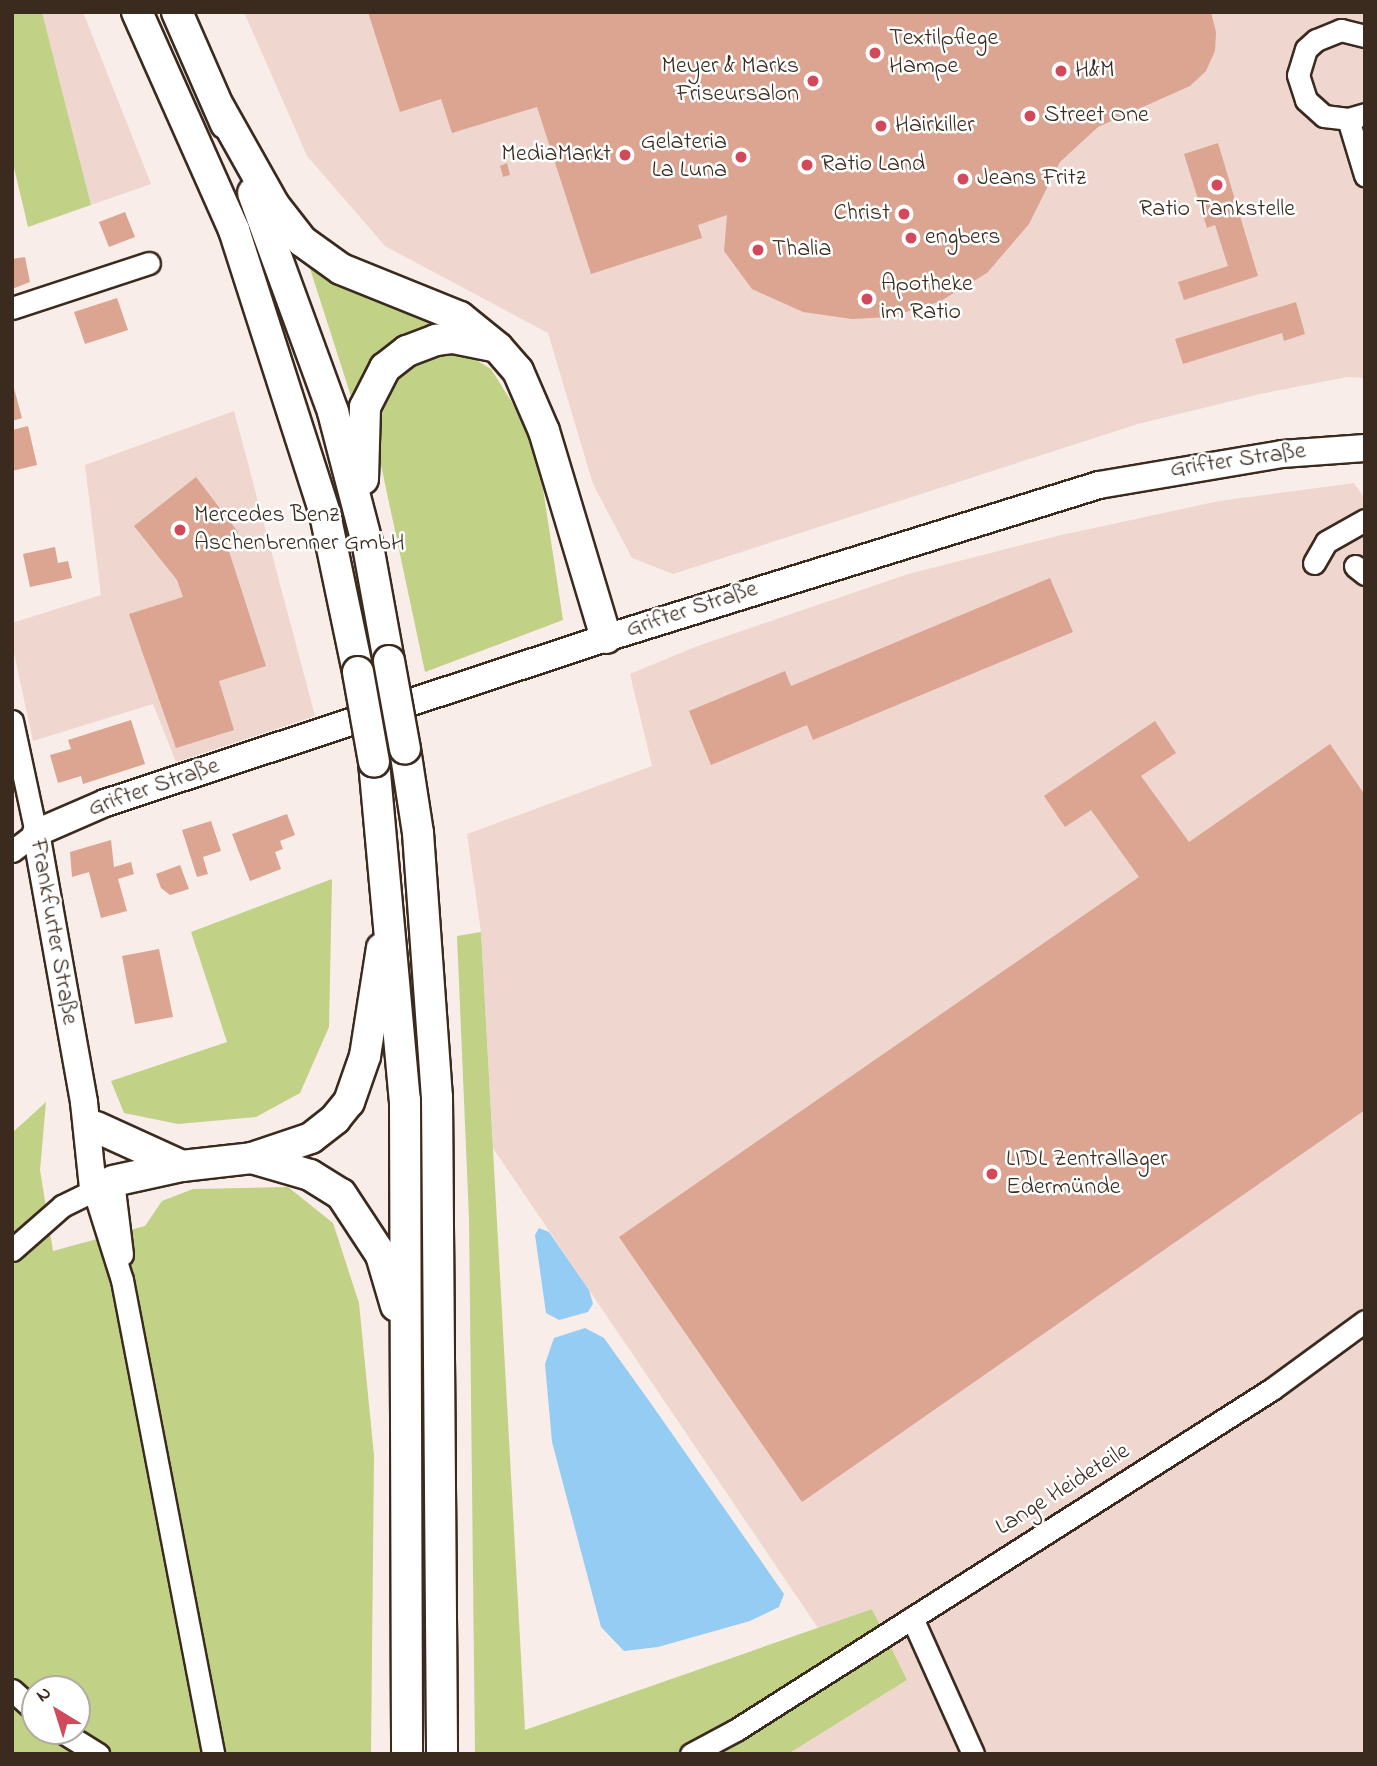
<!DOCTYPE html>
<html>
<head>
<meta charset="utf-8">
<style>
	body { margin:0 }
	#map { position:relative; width:1377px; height:1766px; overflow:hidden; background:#f8ede9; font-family:"Indie Flower",sans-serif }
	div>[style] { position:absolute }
	.built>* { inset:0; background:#efd7cf }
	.green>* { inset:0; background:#c1d185 }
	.water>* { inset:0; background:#95ccf4 }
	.building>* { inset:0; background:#dba592 }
	.roads { filter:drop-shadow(2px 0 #3b2a1e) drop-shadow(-2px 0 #3b2a1e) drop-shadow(0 2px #3b2a1e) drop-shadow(0 -2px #3b2a1e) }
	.minor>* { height:21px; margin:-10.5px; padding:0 10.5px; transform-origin:10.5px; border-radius:10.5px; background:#fff }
	.major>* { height:26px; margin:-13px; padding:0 13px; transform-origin:13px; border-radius:13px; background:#fff }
	.highway>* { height:30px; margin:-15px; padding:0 15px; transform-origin:15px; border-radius:15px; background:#fff }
	.bridges { filter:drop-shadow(2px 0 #3b2a1e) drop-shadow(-2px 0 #3b2a1e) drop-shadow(0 2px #3b2a1e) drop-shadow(0 -2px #3b2a1e) }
	.highway-bridge>* { height:30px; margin:-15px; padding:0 15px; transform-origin:15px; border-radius:15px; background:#fff }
	.dots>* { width:19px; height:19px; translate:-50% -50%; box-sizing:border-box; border:4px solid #fff; border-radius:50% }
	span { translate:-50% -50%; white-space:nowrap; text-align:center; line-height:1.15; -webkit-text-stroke:5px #fff; paint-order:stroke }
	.poi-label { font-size:24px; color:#3b2a1e }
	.left { translate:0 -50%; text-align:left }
	.right { translate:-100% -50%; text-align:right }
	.street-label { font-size:24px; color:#3b2a1e }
	.frame { position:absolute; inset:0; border:14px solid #3b2a1e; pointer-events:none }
	.north { position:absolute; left:21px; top:1675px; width:70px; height:70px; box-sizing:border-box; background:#fff; border:2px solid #b1aaa5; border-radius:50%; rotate:322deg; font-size:19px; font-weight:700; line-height:28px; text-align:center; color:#3b2a1e }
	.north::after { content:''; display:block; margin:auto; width:24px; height:32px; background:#d1495b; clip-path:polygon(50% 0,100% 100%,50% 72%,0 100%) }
</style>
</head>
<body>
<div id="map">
	<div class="built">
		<div style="clip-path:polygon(42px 12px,83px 12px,151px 184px,91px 205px)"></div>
		<div style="clip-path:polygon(244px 12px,1365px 12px,1365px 378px,1347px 377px,1260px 394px,1138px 424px,673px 574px,632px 558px,593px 484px,548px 333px,385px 246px,307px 156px)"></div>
		<div style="clip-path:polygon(234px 411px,315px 716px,176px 762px,153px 704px,33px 741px,12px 644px,12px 623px,101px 595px,85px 465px)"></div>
		<div style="clip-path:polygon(1354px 483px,1365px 499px,1365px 1754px,788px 1754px,907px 1680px,872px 1609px,818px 1628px,493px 1148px,481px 932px,467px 834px,652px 766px,630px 674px,695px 647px,908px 574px,1057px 536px,1219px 501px)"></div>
	</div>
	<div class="green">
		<div style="clip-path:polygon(12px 12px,42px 12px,91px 205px,28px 227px,12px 159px)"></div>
		<div style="clip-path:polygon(306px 256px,453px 321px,425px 334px,356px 412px)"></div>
		<div style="clip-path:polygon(431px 353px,466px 354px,491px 369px,513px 404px,538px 456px,563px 620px,425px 672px,377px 446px,377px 405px,398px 371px)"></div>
		<div style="clip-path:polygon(332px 879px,329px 1027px,300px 1093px,256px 1117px,178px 1124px,124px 1113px,111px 1081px,227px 1042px,191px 932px)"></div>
		<div style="clip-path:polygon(481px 932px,525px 1730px,872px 1609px,907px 1680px,788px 1754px,475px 1754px,469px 1218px,457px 936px)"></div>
		<div style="clip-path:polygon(evenodd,46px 1102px,40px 1170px,53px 1251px,145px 1226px,162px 1201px,193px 1189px,288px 1187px,333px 1223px,359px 1303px,374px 1456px,371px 1754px,12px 1754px,12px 1133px,46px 1102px,35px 1689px,77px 1689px,77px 1731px,35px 1731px,35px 1689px)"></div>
	</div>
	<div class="water">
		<div style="clip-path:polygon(539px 1228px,549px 1232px,589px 1290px,593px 1304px,588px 1312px,559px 1320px,546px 1313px,535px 1235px)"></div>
		<div style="clip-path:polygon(585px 1328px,604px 1338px,652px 1405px,784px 1594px,779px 1607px,750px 1621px,658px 1647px,624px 1651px,601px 1627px,552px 1442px,545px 1364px,554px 1338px)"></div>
	</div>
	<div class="building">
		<div style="clip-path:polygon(368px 12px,1211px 12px,1216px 32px,1215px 51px,1206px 71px,1190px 86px,1098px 127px,1060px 162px,1029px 224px,987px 273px,939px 302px,889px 317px,852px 319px,803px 312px,752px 289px,724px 251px,727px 215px,698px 225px,702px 238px,591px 274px,537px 107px,452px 133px,441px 99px,400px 112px)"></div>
		<div style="clip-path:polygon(1218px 143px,1258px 276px,1184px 300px,1178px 282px,1228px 266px,1215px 225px,1207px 228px,1184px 154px)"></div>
		<div style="clip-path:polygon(507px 163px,510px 175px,503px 177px,500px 166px)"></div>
		<div style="clip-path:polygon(125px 212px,135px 237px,109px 247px,99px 222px)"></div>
		<div style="clip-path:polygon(25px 257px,30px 282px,12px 289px,12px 259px)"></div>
		<div style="clip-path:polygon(117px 298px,128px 330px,85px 344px,74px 312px)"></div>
		<div style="clip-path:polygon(1296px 302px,1305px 334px,1284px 341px,1282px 333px,1183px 364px,1175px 339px)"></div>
		<div style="clip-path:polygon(12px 381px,22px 418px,12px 421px)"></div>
		<div style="clip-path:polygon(28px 426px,37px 465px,12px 471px,12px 430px)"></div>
		<div style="clip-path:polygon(196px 477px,238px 532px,226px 542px,266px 666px,219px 681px,234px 730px,176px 748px,129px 614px,183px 597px,177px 580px,134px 526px)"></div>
		<div style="clip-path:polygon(55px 547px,58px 563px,68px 561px,72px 578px,30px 587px,23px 554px)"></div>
		<div style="clip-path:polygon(1050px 578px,1073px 632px,813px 740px,807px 725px,711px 765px,689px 711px,785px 671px,791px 686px)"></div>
		<div style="clip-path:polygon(131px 720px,145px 764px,83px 784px,81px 776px,58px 783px,50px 755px,71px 749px,68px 740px)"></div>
		<div style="clip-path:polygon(1155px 721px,1176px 753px,1141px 776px,1189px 842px,1330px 744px,1365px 795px,1365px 1110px,802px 1502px,619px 1237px,1139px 877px,1091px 810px,1065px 827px,1044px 796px)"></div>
		<div style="clip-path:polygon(287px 814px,295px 835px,280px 841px,283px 849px,275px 852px,281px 869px,250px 881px,232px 834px)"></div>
		<div style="clip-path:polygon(211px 821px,221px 851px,203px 857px,208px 874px,197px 877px,182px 830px)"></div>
		<div style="clip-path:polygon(111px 840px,114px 867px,131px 862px,134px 874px,118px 879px,127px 911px,101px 918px,89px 872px,72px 877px,70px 852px)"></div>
		<div style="clip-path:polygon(180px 865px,189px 889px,170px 895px,161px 888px,156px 874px)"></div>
		<div style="clip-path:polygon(159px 949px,173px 1017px,135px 1024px,122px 956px)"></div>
	</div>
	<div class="roads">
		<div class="minor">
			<div style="left:1365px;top:36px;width:25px;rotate:-166deg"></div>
			<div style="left:1341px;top:30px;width:27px;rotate:158deg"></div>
			<div style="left:1316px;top:40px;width:13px;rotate:138deg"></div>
			<div style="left:1306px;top:49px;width:27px;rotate:107deg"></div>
			<div style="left:1298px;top:75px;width:26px;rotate:72deg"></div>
			<div style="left:1306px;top:100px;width:24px;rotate:42deg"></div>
			<div style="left:1324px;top:116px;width:24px;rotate:7deg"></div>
			<div style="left:1348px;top:119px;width:18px;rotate:-16deg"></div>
			<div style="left:1348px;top:119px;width:59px;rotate:73.1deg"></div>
			<div style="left:12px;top:308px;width:144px;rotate:-18.2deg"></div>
			<div style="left:1314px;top:563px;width:24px;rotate:-60deg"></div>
			<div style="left:1326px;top:542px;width:45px;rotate:-29.4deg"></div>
			<div style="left:1355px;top:566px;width:13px;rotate:39deg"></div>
			<div style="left:12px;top:721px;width:115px;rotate:77.9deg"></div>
			<div style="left:36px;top:833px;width:30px;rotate:143deg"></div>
			<div style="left:93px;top:1188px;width:96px;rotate:72.5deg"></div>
			<div style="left:122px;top:1280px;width:483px;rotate:79.1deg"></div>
			<div style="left:12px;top:1250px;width:67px;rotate:-41.3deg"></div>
			<div style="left:62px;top:1206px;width:57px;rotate:-26.1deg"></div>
			<div style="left:113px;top:1181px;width:74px;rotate:83deg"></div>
			<div style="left:912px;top:1618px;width:149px;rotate:65.8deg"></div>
			<div style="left:12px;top:1690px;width:31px;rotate:42deg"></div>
			<div style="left:61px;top:1731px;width:44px;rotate:31.9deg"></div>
			<div style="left:691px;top:1754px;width:51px;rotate:-28.1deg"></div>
			<div style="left:736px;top:1730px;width:635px;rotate:-32.46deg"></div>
			<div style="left:1272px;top:1389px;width:115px;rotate:-36.2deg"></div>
		</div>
		<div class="major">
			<div style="left:93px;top:1188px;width:86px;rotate:-96deg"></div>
			<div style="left:84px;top:1102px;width:273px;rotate:-100.1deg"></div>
			<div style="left:36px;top:833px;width:75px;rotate:-23.5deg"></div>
			<div style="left:105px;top:803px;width:527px;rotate:-18.23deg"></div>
			<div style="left:606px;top:638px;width:516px;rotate:-17.24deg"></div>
			<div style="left:1099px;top:485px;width:186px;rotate:-9.6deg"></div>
			<div style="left:1282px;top:454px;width:83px;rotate:-4.1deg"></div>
		</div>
		<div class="highway">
			<div style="left:137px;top:12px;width:239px;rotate:66deg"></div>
			<div style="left:234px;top:230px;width:298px;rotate:72.2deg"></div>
			<div style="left:325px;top:514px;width:161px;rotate:78.2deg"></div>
			<div style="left:177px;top:12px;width:122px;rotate:66.4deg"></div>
			<div style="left:219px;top:107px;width:112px;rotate:60.7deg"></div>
			<div style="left:274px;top:205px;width:46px;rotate:52.1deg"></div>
			<div style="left:302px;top:241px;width:48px;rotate:35.7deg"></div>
			<div style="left:341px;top:269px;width:128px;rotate:22deg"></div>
			<div style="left:460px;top:317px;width:49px;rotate:39.2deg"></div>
			<div style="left:498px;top:348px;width:30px;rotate:49deg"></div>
			<div style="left:518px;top:371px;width:65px;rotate:66.6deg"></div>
			<div style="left:544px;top:431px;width:216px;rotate:73.3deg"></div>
			<div style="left:253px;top:193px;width:233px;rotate:69.9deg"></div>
			<div style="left:333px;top:412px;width:138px;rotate:75.4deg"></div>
			<div style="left:368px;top:546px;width:117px;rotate:79.7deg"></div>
			<div style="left:363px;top:479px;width:72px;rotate:-88.4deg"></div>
			<div style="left:365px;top:407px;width:44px;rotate:-62.9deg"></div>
			<div style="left:385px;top:368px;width:28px;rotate:-38deg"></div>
			<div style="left:407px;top:351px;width:31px;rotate:-21deg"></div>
			<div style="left:436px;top:340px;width:17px;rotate:-7deg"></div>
			<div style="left:453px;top:338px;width:41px;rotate:11.3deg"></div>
			<div style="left:405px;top:749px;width:85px;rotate:81.2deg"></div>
			<div style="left:418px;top:833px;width:265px;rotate:85.9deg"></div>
			<div style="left:437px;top:1097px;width:657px;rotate:89.56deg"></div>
			<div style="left:374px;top:762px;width:339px;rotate:84.8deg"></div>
			<div style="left:405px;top:1100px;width:654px;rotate:89.82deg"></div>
			<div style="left:96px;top:1127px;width:94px;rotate:24.4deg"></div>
			<div style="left:252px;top:1158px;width:60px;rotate:16.3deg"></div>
			<div style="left:310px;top:1175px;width:36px;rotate:32deg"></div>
			<div style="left:341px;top:1194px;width:73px;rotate:56.7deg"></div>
			<div style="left:381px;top:1255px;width:53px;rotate:73.6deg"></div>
			<div style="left:113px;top:1181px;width:71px;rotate:-12.3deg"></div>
			<div style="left:182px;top:1166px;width:70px;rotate:-6.5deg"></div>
			<div style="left:252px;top:1158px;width:62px;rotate:-18.7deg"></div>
			<div style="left:311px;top:1138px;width:31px;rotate:-38deg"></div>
			<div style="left:335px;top:1119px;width:22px;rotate:-51deg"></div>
			<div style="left:349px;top:1102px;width:49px;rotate:-70.8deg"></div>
			<div style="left:365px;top:1056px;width:109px;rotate:-81.1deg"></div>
		</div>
	</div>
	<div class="bridges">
		<div class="highway-bridge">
			<div style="left:389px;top:661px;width:89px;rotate:79.7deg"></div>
			<div style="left:358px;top:672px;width:91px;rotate:79.9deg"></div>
		</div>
	</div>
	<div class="dots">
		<div style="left:875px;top:53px;background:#d1495b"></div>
		<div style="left:1061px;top:71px;background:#d1495b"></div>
		<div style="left:813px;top:81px;background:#d1495b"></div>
		<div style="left:1030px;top:116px;background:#d1495b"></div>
		<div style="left:881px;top:126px;background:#d1495b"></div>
		<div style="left:625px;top:155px;background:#d1495b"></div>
		<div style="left:741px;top:157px;background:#d1495b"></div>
		<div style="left:807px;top:165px;background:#d1495b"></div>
		<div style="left:963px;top:179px;background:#d1495b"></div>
		<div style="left:1217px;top:185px;background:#d1495b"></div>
		<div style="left:904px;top:214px;background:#d1495b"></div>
		<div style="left:911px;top:238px;background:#d1495b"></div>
		<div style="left:758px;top:250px;background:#d1495b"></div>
		<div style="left:867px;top:299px;background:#d1495b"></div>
		<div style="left:180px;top:530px;background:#d1495b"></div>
		<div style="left:992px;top:1174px;background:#d1495b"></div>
	</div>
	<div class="poi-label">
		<span class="left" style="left:889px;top:53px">Textilpflege<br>Hampe</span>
		<span class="right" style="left:799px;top:81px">Meyer &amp; Marks<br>Friseursalon</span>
		<span class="left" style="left:1075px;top:71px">H&amp;M</span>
		<span class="left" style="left:1044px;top:116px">Street One</span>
		<span class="left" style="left:895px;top:126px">Hairkiller</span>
		<span class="right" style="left:727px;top:157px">Gelateria<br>La Luna</span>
		<span class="right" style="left:611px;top:155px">MediaMarkt</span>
		<span class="left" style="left:821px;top:165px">Ratio Land</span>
		<span class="left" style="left:977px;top:179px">Jeans Fritz</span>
		<span style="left:1217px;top:210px">Ratio Tankstelle</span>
		<span class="right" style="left:890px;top:214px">Christ</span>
		<span class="left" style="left:925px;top:238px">engbers</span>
		<span class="left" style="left:772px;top:250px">Thalia</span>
		<span class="left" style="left:881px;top:299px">Apotheke<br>im Ratio</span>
		<span class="left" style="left:194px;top:530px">Mercedes Benz<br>Aschenbrenner GmbH</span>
		<span class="left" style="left:1006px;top:1174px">LIDL Zentrallager<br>Edermünde</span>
	</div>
	<div class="street-label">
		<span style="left:1238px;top:461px;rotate:-8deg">Grifter Straße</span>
		<span style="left:692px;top:610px;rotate:-18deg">Grifter Straße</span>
		<span style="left:154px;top:788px;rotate:-19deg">Grifter Straße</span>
		<span style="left:53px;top:932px;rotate:80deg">Frankfurter Straße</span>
		<span style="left:1063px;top:1490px;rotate:-32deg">Lange Heideteile</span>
	</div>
	<div class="frame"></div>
	<div class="north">N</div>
</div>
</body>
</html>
